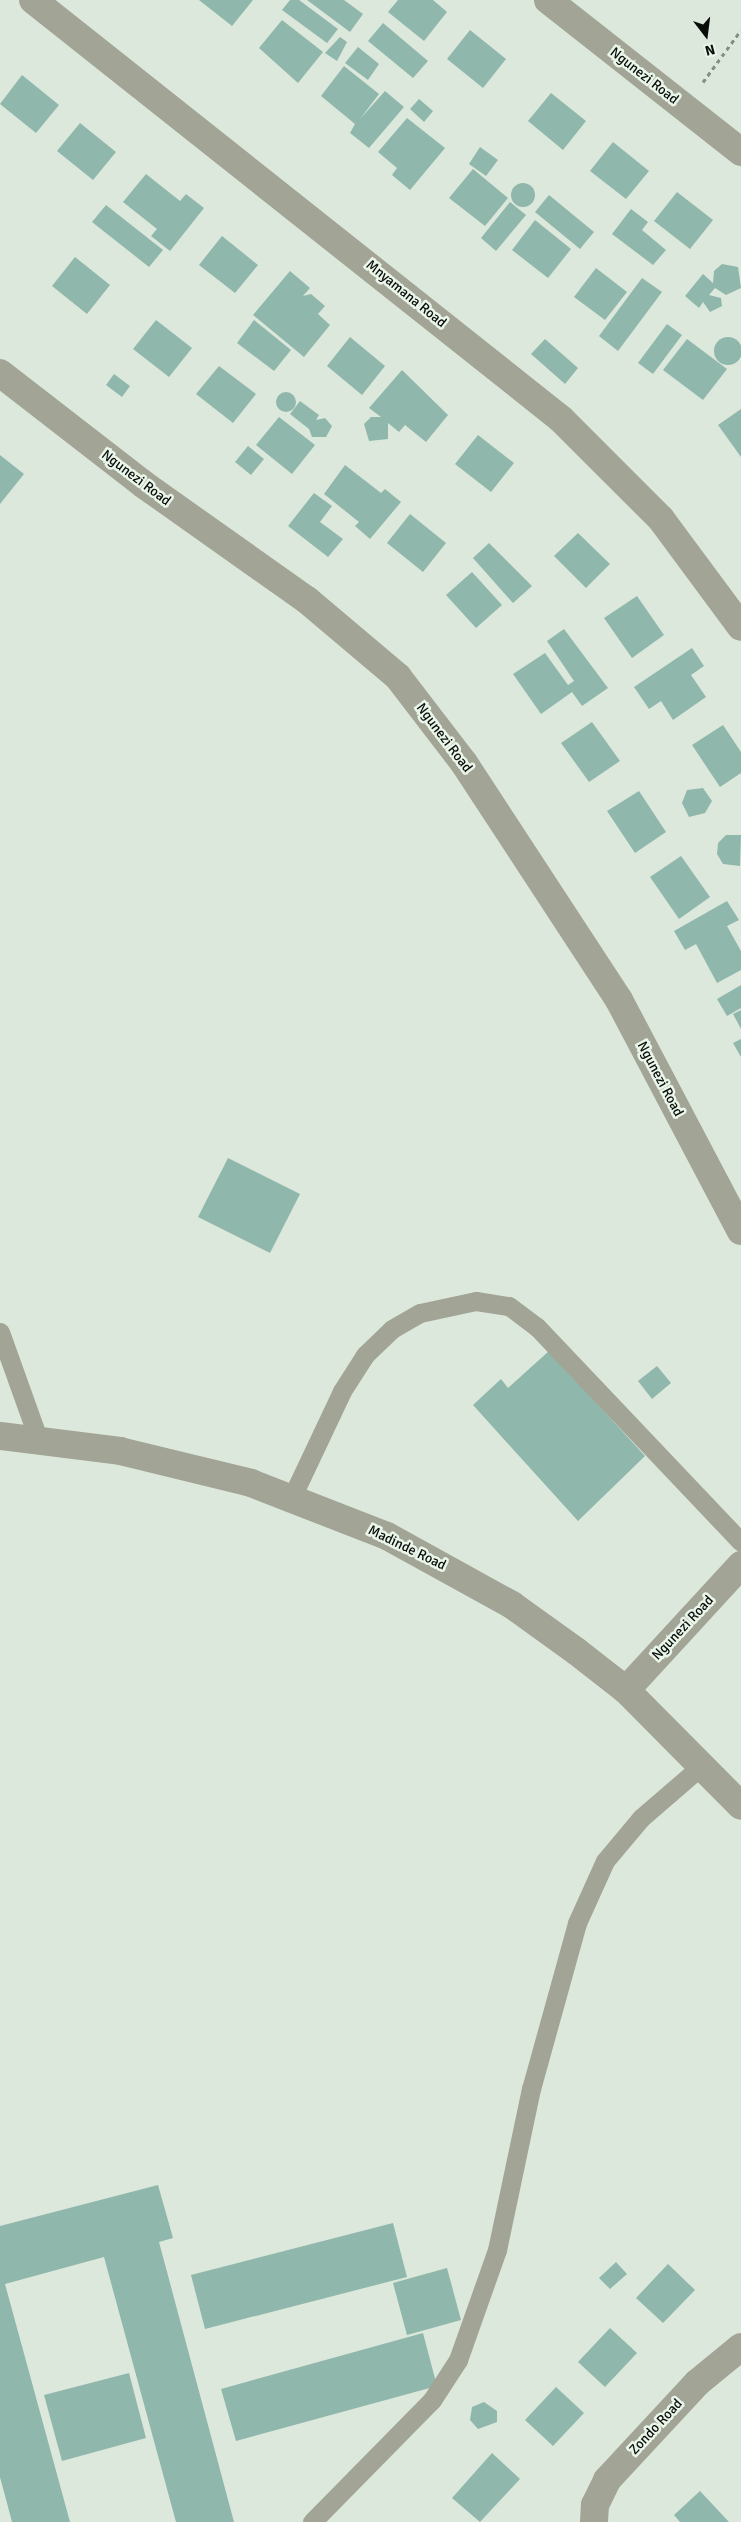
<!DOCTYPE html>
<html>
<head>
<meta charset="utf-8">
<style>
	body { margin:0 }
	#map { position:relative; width:741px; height:2522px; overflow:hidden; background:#dce8dc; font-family:Signika,sans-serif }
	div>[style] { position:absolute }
	.building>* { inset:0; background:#90b7ac }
	.round { border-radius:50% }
	.path>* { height:3px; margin-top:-1.5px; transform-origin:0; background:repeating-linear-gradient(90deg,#848d84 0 4px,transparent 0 8px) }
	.service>* { height:19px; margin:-9.5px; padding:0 9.5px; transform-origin:9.5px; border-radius:9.5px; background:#a2a495 }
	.minor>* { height:28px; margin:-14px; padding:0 14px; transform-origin:14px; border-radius:14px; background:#a2a495 }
	.tertiary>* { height:28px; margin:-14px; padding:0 14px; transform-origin:14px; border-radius:14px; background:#a2a495 }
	span { translate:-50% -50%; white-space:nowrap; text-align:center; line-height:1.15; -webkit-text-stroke:5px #eaf6e9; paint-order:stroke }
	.street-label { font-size:14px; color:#090c09 }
	.north { position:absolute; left:681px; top:10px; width:50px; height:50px; -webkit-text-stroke:4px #eaf6e9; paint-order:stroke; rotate:165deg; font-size:14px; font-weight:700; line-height:20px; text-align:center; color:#090c09 }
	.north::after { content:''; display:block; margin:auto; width:18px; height:22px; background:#090c09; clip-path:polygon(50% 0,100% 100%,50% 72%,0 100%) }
</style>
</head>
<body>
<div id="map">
	<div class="building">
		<div style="clip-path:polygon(199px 0,253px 0,232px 26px)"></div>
		<div style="clip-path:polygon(290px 0,299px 0,338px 29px,327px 43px,282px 10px)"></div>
		<div style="clip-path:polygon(307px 0,344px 0,363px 14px,350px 32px)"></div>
		<div style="clip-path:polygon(398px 0,433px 0,447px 12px,424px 41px,388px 12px)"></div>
		<div style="clip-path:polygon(282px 20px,323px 52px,298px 83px,259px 48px)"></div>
		<div style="clip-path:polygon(383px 23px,428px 61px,413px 78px,368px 41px)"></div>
		<div style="clip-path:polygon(470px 30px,506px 59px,483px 88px,447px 59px)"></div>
		<div style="clip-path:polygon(340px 37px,347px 42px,337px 61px,325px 53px)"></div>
		<div style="clip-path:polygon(358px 47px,379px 64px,368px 80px,345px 63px)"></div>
		<div style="clip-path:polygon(344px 66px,379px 94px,360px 119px,385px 91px,404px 107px,369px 148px,350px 133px,355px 124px,321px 96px)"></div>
		<div style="clip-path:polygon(22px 75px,59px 105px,36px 133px,0 104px)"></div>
		<div style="clip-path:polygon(551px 93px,586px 121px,563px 150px,528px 121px)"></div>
		<div style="clip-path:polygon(419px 99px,433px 111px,424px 122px,410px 109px)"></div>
		<div style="clip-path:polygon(407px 118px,445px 148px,410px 190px,392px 175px,397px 168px,378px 152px)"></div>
		<div style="clip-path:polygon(80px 123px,116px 152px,93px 180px,57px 151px)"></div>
		<div style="clip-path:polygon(613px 142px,649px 171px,626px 199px,590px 171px)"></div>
		<div style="clip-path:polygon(480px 147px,498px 160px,486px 176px,469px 164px)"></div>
		<div style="clip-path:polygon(473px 169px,508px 198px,485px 226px,449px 198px)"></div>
		<div style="clip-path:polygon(146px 174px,180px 201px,186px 194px,204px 208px,170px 251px,151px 236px,157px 229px,123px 202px)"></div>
		<div class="round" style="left:511px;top:183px;width:24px;height:24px"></div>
		<div style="clip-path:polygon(677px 192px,713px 220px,690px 249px,654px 221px)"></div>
		<div style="clip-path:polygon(549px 195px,594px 232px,580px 249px,535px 212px)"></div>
		<div style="clip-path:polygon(510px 202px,526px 215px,496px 251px,481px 238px)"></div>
		<div style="clip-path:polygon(106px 205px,163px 250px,149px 267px,92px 222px)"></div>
		<div style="clip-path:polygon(631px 209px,648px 222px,642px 230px,666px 250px,653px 265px,612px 234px)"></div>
		<div style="clip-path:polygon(535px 220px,571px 249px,548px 278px,512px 250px)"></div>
		<div style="clip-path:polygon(222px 236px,258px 265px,235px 293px,199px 265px)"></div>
		<div style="clip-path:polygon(75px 257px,110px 285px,87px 314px,52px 286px)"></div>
		<div style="clip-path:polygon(722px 264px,738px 267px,741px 288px,726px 295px,715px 288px,709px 295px,721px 298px,722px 306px,710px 312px,703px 302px,699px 308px,685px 296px,703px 274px,713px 283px,714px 271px)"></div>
		<div style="clip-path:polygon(596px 268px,627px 292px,605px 320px,574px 297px)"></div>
		<div style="clip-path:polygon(290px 271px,310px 288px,303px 296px,311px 294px,325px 306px,318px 314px,330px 325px,304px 357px,253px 315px)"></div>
		<div style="clip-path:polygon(642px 278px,662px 292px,618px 351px,599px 336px)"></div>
		<div style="clip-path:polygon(156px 320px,192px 348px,169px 377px,133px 349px)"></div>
		<div style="clip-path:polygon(254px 320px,291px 350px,274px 371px,237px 343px)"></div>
		<div style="clip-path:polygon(667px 324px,682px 335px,653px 374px,638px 363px)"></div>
		<div class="round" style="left:714px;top:337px;width:28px;height:28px"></div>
		<div style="clip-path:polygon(350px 337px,385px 366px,362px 395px,327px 366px)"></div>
		<div style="clip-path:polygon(545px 339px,578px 368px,565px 384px,531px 354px)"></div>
		<div style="clip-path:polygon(687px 339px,727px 369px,703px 400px,663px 370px)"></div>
		<div style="clip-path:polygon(219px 366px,256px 394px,233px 423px,196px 394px)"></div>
		<div style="clip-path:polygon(402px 370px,448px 415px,426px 442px,405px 425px,399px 432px,388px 423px,388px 439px,369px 441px,364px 424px,371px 417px,381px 417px,369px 408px)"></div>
		<div style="clip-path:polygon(114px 374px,130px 386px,122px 397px,106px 385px)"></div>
		<div class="round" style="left:276px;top:392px;width:20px;height:20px"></div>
		<div style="clip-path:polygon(300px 401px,319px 415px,316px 420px,325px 418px,332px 426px,326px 437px,312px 437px,309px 429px,290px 414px)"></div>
		<div style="clip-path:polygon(741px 409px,741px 457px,718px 425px)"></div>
		<div style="clip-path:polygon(279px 417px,315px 445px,292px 474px,256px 445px)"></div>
		<div style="clip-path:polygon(478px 435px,514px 463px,491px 492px,455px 464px)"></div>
		<div style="clip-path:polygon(248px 446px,264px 459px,251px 475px,235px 462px)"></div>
		<div style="clip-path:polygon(0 455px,24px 474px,0 504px)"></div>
		<div style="clip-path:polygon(345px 465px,381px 493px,385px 489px,401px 502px,370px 539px,355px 526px,359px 522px,324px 494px)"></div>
		<div style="clip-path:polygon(314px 493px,332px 506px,320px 522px,343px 539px,328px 557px,288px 526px)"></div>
		<div style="clip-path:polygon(410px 514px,446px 543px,423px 572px,387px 543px)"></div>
		<div style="clip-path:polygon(578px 533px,610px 564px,586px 588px,554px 556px)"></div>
		<div style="clip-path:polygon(489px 543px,532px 586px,513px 603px,473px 558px)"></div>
		<div style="clip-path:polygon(472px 572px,502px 605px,476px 628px,446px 595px)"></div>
		<div style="clip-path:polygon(637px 596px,664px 635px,632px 658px,604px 618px)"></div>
		<div style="clip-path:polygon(564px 629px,608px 688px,582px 706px,572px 692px,541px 714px,513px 674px,545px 653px,568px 685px,574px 681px,547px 641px)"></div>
		<div style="clip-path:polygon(692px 648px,704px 666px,691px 675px,706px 697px,673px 720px,661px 701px,649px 709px,634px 687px)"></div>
		<div style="clip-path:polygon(592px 722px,620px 761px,589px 782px,561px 743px)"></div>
		<div style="clip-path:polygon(723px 725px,741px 752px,741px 773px,720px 787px,692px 745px)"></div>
		<div style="clip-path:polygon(703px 788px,712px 801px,705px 813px,689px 817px,682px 803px,687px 790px)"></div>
		<div style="clip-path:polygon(639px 791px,666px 832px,635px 853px,607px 811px)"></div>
		<div style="clip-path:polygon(726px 835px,741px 835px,740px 866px,723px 864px,717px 854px,718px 843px)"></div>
		<div style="clip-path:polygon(681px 856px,710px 897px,679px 919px,650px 877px)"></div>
		<div style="clip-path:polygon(727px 901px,739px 920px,727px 926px,741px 951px,741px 970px,717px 983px,696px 944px,685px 950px,674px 931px)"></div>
		<div style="clip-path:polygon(741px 985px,741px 1008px,727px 1016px,717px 999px)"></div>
		<div style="clip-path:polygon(741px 1010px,741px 1029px,733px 1014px)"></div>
		<div style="clip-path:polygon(741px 1039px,741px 1057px,733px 1043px)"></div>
		<div style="clip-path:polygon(228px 1158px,300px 1194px,270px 1253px,198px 1217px)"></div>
		<div style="clip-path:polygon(549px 1351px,645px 1456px,578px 1521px,473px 1405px,501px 1379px,508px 1388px)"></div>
		<div style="clip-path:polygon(657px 1366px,671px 1383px,652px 1399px,638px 1381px)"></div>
		<div style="clip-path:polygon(158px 2185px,173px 2238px,159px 2242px,234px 2522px,176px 2522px,104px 2257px,5px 2284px,70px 2522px,12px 2522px,0 2477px,0 2226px)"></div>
		<div style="clip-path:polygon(393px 2223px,407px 2277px,205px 2329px,191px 2275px)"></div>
		<div style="clip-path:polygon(616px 2262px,627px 2274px,610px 2289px,599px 2278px)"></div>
		<div style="clip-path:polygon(668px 2264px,695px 2290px,663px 2323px,636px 2298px)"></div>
		<div style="clip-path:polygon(447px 2268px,461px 2320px,407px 2335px,393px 2283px)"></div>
		<div style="clip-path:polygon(610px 2328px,637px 2353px,605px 2387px,578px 2362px)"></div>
		<div style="clip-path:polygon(423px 2333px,437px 2386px,236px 2441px,221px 2389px)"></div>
		<div style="clip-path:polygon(129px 2373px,146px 2438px,62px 2461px,44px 2395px)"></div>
		<div style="clip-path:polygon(556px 2387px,584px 2413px,553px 2446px,525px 2420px)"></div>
		<div style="clip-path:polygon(484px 2402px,497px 2411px,497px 2422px,478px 2429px,470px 2420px,472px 2407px)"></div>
		<div style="clip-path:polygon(492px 2453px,520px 2479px,480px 2522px,452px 2498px)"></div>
		<div style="clip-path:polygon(700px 2491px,729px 2522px,680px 2522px,674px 2515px)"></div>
	</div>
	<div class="path">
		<div style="left:703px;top:82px;width:64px;rotate:-53.8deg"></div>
	</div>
	<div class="service">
		<div style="left:0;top:1332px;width:116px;rotate:70.3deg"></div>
		<div style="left:292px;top:1497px;width:117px;rotate:-64.7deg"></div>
		<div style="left:342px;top:1391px;width:43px;rotate:-57.4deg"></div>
		<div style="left:365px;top:1355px;width:37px;rotate:-44deg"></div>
		<div style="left:392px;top:1329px;width:32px;rotate:-30deg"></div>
		<div style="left:420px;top:1313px;width:57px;rotate:-12.1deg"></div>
		<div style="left:476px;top:1301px;width:33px;rotate:9deg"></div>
		<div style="left:509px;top:1306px;width:35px;rotate:37deg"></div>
		<div style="left:537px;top:1327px;width:296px;rotate:46.5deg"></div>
		<div style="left:312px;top:2522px;width:171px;rotate:-45.5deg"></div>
		<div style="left:432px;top:2400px;width:48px;rotate:-57deg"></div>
		<div style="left:458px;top:2360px;width:117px;rotate:-70.5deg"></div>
		<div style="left:497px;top:2250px;width:165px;rotate:-78.1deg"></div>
		<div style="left:531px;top:2089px;width:172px;rotate:-74.5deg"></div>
		<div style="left:577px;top:1923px;width:68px;rotate:-65.7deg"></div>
		<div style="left:605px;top:1861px;width:56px;rotate:-50.1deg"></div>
		<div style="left:641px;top:1818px;width:77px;rotate:-40.8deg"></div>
	</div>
	<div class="minor">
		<div style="left:33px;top:0;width:674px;rotate:38.43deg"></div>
		<div style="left:561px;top:419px;width:141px;rotate:45deg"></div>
		<div style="left:661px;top:519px;width:134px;rotate:53.5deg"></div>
		<div style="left:548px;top:0;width:246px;rotate:38.2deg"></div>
		<div style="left:0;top:373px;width:181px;rotate:37.8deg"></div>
		<div style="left:143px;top:484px;width:201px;rotate:35.3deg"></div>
		<div style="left:307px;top:600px;width:119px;rotate:40.2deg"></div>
		<div style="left:398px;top:677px;width:108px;rotate:52.5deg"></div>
		<div style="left:464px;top:763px;width:283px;rotate:56.8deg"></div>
		<div style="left:619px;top:1000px;width:261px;rotate:62.2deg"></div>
		<div style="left:626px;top:1690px;width:170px;rotate:-47.4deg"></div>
		<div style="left:594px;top:2522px;width:17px;rotate:-87deg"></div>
		<div style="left:595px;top:2505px;width:28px;rotate:-64deg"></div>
		<div style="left:607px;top:2480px;width:132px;rotate:-47.1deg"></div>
		<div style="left:697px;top:2383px;width:57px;rotate:-39.3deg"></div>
	</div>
	<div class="tertiary">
		<div style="left:0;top:1436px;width:121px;rotate:7.1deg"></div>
		<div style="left:120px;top:1451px;width:135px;rotate:13.7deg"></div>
		<div style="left:251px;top:1483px;width:146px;rotate:21.3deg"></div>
		<div style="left:387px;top:1536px;width:143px;rotate:28.9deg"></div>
		<div style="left:512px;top:1605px;width:79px;rotate:35.7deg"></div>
		<div style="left:576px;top:1651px;width:63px;rotate:38deg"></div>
		<div style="left:626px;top:1690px;width:163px;rotate:45.2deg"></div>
	</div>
	<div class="street-label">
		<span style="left:644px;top:76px;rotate:38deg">Ngunezi Road</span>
		<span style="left:406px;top:294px;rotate:39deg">Mnyamana Road</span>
		<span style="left:136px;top:478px;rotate:37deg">Ngunezi Road</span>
		<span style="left:444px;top:738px;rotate:53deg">Ngunezi Road</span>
		<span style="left:660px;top:1079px;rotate:62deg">Ngunezi Road</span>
		<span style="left:407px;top:1548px;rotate:26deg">Madinde Road</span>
		<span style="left:683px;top:1628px;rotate:-47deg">Ngunezi Road</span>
		<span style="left:656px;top:2427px;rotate:-47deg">Zondo Road</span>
	</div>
	<div class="north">N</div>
</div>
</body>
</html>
